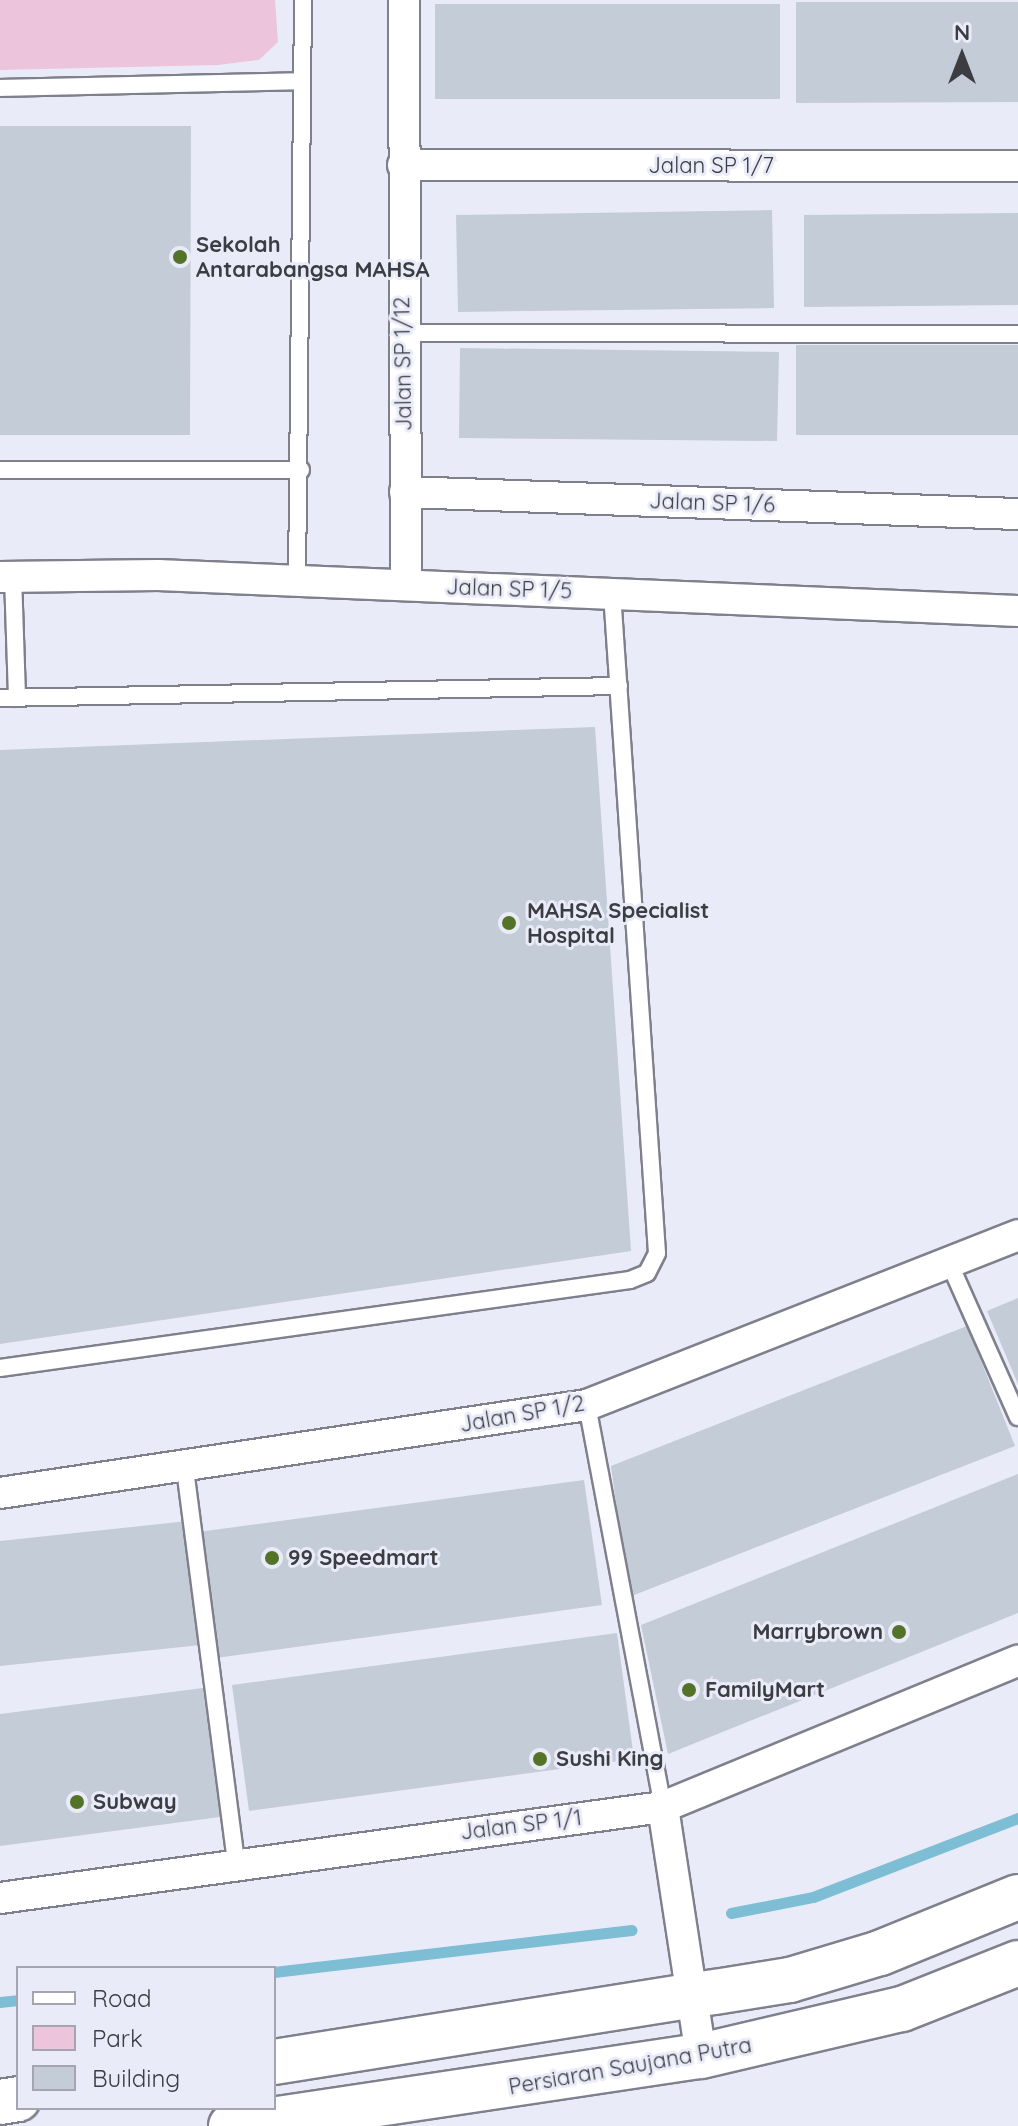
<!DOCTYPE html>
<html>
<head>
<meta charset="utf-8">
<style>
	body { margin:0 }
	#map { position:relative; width:1018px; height:2126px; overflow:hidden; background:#eaebf9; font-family:Quicksand,sans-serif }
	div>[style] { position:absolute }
	.green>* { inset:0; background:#ecc4db }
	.stream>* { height:11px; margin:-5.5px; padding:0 5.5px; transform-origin:5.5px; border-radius:5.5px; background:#7dbed4 }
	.building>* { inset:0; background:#c3ccd7 }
	.roads { filter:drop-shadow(2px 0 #7f808c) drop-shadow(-2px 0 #7f808c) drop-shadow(0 2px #7f808c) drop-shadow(0 -2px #7f808c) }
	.lane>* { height:16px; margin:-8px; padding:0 8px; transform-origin:8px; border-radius:8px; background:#fff }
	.street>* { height:30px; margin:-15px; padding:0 15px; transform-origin:15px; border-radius:15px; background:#fff }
	.secondary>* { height:44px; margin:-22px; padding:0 22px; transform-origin:22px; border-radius:22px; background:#fff }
	.dots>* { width:22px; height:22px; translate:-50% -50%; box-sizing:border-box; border:4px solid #eaebf9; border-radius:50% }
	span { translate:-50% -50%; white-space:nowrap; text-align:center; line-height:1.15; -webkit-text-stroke:6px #eaebf9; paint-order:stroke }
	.street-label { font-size:22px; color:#3c3d42 }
	.poi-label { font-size:22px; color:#3c3d42; font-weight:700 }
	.left { translate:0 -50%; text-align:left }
	.right { translate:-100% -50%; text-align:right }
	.legend { position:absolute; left:16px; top:1966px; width:260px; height:144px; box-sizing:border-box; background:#eaebf9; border:2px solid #a4a5b0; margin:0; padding:10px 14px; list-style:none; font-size:24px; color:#3c3d42 }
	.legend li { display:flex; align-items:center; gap:16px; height:40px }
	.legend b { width:40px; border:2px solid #a4a5b0 }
	.north { position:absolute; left:922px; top:16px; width:80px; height:80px; -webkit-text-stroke:6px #eaebf9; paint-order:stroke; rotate:0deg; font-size:22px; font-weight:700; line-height:32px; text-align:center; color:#3c3d42 }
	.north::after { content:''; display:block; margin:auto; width:28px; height:36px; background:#3c3d42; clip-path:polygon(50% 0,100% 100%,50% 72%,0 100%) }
</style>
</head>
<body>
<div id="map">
	<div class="green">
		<div style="clip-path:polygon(0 0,275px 0,278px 42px,259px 60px,218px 65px,0 70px)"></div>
	</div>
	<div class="stream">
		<div style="left:731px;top:1913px;width:84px;rotate:-11deg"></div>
		<div style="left:813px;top:1897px;width:220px;rotate:-21.1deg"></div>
		<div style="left:274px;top:1972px;width:360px;rotate:-6.7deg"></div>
		<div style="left:0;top:2002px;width:18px;rotate:-6deg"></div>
	</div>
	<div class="building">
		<div style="clip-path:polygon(796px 2px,1018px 2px,1018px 102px,796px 103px)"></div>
		<div style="clip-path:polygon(435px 4px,780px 4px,780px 99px,435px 99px)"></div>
		<div style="clip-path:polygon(0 126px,191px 126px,190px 435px,0 435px)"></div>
		<div style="clip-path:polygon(772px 210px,774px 308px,458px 312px,456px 215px)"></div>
		<div style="clip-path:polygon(1018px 213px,1018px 305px,804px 307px,804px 215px)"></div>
		<div style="clip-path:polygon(796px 345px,1018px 345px,1018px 435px,796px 435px)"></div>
		<div style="clip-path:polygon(460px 348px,779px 352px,777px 441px,459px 438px)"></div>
		<div style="clip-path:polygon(595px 727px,631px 1251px,0 1344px,0 750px)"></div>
		<div style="clip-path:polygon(1018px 1298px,1018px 1384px,987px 1311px)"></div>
		<div style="clip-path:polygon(967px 1326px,1015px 1446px,629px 1597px,611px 1466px)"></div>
		<div style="clip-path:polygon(1018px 1474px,1018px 1613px,668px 1754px,641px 1625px)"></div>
		<div style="clip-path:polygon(584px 1480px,602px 1605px,216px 1658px,198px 1532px)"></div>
		<div style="clip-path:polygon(188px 1521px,201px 1645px,0 1666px,0 1541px)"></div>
		<div style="clip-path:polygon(617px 1633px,634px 1759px,249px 1811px,232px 1685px)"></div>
		<div style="clip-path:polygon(203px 1688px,220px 1817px,0 1846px,0 1714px)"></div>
	</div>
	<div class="roads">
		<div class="lane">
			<div style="left:0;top:88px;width:302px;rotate:-1.3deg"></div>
			<div style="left:402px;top:333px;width:616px;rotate:0.09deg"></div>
			<div style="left:0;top:470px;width:301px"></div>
			<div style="left:13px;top:576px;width:122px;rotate:88.1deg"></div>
			<div style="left:297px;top:582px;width:582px;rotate:-89.41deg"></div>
			<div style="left:0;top:698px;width:619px;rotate:-1.11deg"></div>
			<div style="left:948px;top:1260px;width:172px;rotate:66deg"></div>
			<div style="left:0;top:1368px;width:636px;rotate:-7.95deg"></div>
			<div style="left:630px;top:1280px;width:18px;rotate:-22deg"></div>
			<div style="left:647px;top:1273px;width:22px;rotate:-63deg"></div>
			<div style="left:657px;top:1253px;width:662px;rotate:-93.9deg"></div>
			<div style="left:587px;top:1405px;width:409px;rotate:79.3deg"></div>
			<div style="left:185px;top:1469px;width:395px;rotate:82.6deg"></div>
		</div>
		<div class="street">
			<div style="left:404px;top:0;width:585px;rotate:89.8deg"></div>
			<div style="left:403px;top:165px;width:615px;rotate:0.09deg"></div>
			<div style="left:405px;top:492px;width:613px;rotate:2.06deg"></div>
			<div style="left:0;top:577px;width:158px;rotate:-0.7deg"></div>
			<div style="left:158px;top:575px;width:861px;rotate:2.4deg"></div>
			<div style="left:0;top:1493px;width:594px;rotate:-8.53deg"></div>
			<div style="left:587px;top:1405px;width:463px;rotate:-21.5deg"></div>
			<div style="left:663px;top:1807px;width:252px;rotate:81.3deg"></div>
			<div style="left:0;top:1898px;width:669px;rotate:-7.82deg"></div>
			<div style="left:663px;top:1807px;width:384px;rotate:-22.4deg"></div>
		</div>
		<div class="secondary">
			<div style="left:274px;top:2062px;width:522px;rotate:-9.03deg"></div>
			<div style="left:790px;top:1980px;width:94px;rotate:-16.7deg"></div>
			<div style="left:880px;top:1953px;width:149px;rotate:-22.1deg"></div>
			<div style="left:0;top:2102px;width:18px;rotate:-9deg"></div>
			<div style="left:231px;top:2126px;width:475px;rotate:-8.5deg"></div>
			<div style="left:701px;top:2056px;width:206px;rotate:-13.2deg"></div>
			<div style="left:902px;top:2009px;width:125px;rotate:-21.6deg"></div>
		</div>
	</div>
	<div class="dots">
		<div style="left:180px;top:257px;background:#537329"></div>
		<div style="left:509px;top:923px;background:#537329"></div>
		<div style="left:272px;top:1558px;background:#537329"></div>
		<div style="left:899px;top:1632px;background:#537329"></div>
		<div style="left:689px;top:1690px;background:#537329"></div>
		<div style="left:540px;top:1759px;background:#537329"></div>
		<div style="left:77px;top:1802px;background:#537329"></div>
	</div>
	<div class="street-label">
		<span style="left:711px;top:166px">Jalan SP 1/7</span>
		<span style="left:403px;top:364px;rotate:-91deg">Jalan SP 1/12</span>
		<span style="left:712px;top:503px;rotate:2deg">Jalan SP 1/6</span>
		<span style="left:509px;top:589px;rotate:2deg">Jalan SP 1/5</span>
		<span style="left:522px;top:1414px;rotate:-10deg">Jalan SP 1/2</span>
		<span style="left:521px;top:1825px;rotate:-7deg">Jalan SP 1/1</span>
		<span style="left:630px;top:2066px;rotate:-10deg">Persiaran Saujana Putra</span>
	</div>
	<div class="poi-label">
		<span class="left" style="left:196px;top:257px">Sekolah<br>Antarabangsa MAHSA</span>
		<span class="left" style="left:527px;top:923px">MAHSA Specialist<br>Hospital</span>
		<span class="left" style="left:288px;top:1558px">99 Speedmart</span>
		<span class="right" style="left:883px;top:1632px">Marrybrown</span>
		<span class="left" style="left:705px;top:1690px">FamilyMart</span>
		<span class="left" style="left:556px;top:1759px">Sushi King</span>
		<span class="left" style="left:93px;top:1802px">Subway</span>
	</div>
	<ul class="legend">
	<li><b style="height:10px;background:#fff"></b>Road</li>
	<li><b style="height:22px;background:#ecc4db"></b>Park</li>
	<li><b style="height:22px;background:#c3ccd7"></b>Building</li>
	</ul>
	<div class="north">N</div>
</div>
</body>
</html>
